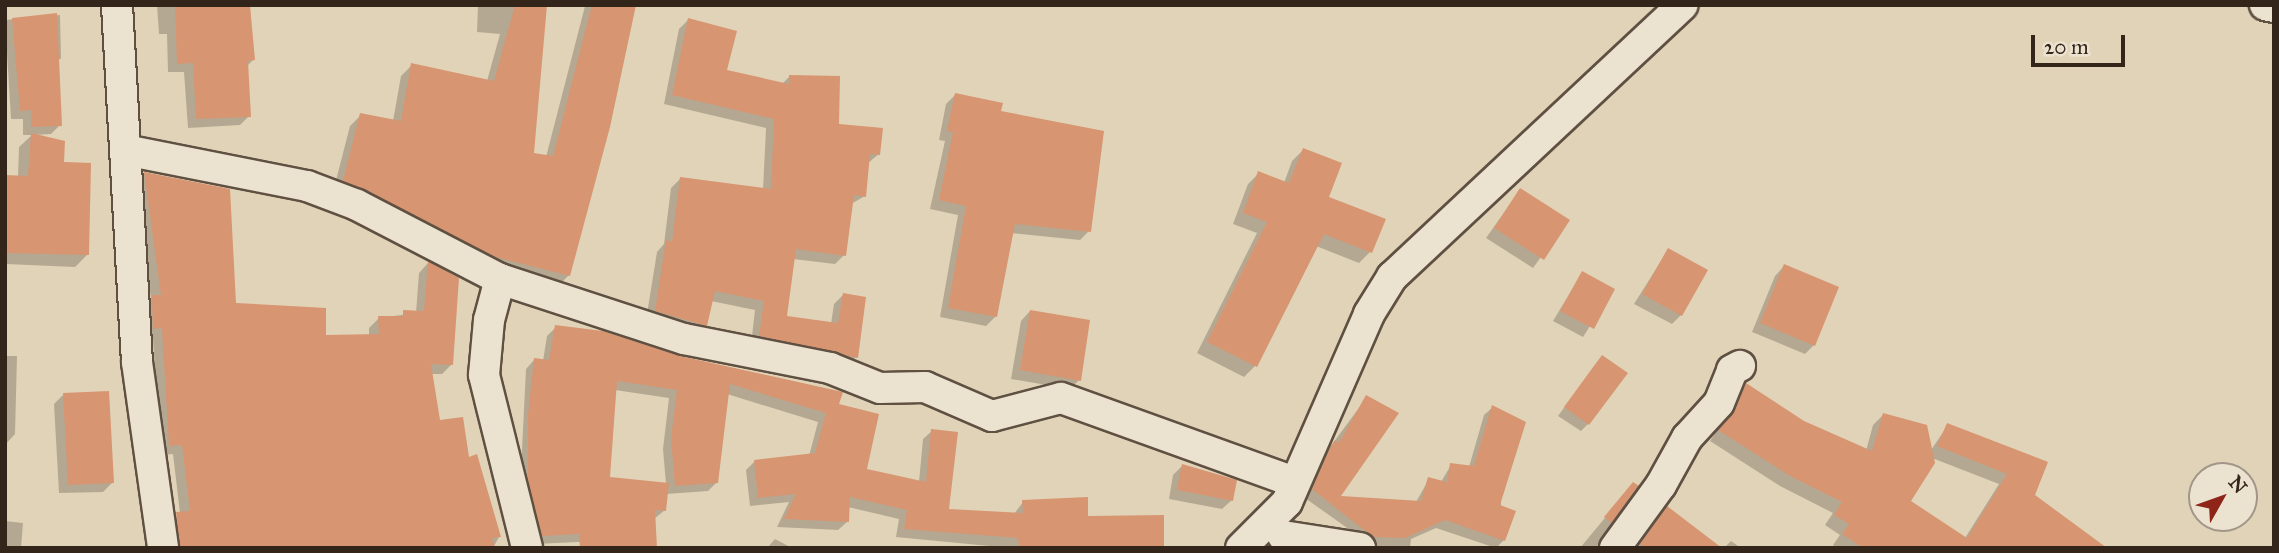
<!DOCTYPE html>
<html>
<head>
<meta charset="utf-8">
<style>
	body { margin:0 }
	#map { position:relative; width:2279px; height:553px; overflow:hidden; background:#e1d3b7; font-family:"IM FELL Great Primer",serif }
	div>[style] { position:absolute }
	.shadow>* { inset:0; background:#0003 }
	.building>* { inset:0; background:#d79572 }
	.roads { filter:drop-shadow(2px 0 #5f5042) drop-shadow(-2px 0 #5f5042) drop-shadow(0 2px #5f5042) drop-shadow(0 -2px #5f5042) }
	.minor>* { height:30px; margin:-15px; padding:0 15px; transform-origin:15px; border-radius:15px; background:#ece2d0 }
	span { translate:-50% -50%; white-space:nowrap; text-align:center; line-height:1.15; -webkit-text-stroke:7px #ece2d0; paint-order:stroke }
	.frame { position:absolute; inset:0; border:7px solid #34251b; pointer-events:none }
	.north { position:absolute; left:2188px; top:462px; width:70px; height:70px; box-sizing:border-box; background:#ece2d0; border:2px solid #a29688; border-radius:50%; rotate:50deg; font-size:19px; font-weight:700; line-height:28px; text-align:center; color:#34251b }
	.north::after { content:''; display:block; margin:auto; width:24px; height:32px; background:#8f2418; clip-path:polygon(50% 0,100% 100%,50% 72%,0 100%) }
	.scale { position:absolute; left:2031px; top:35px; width:94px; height:32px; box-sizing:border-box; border:4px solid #34251b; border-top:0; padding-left:9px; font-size:21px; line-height:24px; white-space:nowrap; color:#34251b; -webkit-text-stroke:5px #ece2d0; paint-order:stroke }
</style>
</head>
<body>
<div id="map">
	<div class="shadow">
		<div style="clip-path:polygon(157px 5px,249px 5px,253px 60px,247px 66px,249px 116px,240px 125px,188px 128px,184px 72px,168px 72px,167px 34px,159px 34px)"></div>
		<div style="clip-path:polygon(478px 5px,545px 5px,532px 155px,546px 157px,585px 6px,634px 5px,569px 275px,558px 286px,484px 267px,333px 192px,350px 126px,361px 115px,393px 121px,401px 76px,412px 65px,487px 81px,500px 34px,477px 32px)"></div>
		<div style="clip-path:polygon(60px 15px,61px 58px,55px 64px,60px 125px,51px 134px,35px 135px,62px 164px,87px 255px,75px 267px,5px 264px,5px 177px,18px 177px,19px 147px,32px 135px,23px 135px,23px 119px,11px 119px,5px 20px)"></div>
		<div style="clip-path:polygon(688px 20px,725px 72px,782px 84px,790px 76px,837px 125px,879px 154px,868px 163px,865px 196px,851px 204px,844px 255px,835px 264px,793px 259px,785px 317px,831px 324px,834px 304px,843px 295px,856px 357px,847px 366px,751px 345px,755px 310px,711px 301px,705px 325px,696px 334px,646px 320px,657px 252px,664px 244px,671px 188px,680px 179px,763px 190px,766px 128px,664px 104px,679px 29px)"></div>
		<div style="clip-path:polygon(955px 95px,999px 113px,1089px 231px,1080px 240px,1011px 233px,996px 316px,986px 326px,940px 317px,958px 215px,930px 209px,945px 141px,939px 140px,946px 104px)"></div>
		<div style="clip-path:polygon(1303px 150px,1327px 198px,1370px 252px,1359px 263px,1316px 246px,1255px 366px,1244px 377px,1197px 353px,1257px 233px,1233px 224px,1248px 184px,1259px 173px,1284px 183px,1292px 161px)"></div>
		<div style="clip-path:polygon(144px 173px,235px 305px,324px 337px,369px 336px,369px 328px,379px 318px,416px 313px,419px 273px,428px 263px,452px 364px,442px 374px,431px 374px,439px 422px,468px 459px,499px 537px,493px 548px,170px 548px,167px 523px,180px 513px,173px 454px,160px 455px,153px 338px,144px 338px,143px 307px,151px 299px,135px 183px)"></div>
		<div style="clip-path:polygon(1520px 190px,1567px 221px,1533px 268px,1486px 238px)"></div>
		<div style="clip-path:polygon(1668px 250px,1681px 315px,1672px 324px,1634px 304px)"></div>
		<div style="clip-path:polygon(1784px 266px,1814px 345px,1805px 354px,1752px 332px,1775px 276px)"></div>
		<div style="clip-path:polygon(1582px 273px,1613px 290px,1583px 337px,1553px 321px)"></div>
		<div style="clip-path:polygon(1030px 311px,1079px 380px,1070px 389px,1011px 379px,1021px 321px)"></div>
		<div style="clip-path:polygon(evenodd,556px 327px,837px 405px,865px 470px,919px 482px,923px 439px,932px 431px,947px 511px,1014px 514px,1023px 502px,1086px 517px,1162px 548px,1010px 548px,896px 537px,899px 519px,848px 507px,847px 522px,838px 530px,777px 527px,789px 502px,750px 506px,746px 470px,755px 461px,809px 456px,818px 422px,727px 394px,717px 482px,708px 491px,666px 494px,665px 510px,654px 519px,646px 539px,534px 544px,520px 490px,526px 369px,534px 360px,543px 361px,547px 336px,556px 327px,615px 390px,669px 398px,663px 449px,666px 484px,608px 479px,615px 390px)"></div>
		<div style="clip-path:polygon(5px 356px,17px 356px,15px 434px,5px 445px)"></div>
		<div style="clip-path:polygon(1595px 365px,1588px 424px,1581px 431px,1558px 416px)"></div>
		<div style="clip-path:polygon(evenodd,1746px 385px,1804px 422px,1866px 451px,1873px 425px,1883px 415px,1931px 450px,1948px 425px,2046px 463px,2033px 496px,2102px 548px,1837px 548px,1833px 545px,1840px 535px,1825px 525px,1833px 513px,1780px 486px,1710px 441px,1746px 385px,1932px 458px,1999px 484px,1965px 538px,1908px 501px,1932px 458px)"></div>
		<div style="clip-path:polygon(63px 395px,112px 483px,103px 492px,59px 493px,54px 404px)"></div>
		<div style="clip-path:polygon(1367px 397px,1338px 498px,1416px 502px,1429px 479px,1441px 482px,1451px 465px,1469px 467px,1484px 415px,1493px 407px,1504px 540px,1496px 548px,1436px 528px,1411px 539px,1410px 548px,1367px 548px,1357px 535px,1305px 498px,1322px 458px)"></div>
		<div style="clip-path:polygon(1182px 466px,1232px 500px,1222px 509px,1169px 499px,1173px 475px)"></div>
		<div style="clip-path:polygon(1633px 484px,1636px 486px,1597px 548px,1580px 548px)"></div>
		<div style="clip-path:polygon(1667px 509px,1719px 548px,1636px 548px)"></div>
		<div style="clip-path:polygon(5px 521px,23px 523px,21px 548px,5px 548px)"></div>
		<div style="clip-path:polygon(775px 539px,792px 548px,767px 548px)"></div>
		<div style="clip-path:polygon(1731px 541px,1741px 548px,1724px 548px)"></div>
	</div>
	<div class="building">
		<div style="clip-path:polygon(175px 5px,250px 5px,255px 60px,248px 61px,251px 117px,196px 119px,193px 63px,177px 64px)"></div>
		<div style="clip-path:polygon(515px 5px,547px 5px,534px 153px,553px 156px,592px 5px,636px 5px,610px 127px,570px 276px,495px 257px,343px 181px,360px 113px,401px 121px,411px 63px,494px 81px)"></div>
		<div style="clip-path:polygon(57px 13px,62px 126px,31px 127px,32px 110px,20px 111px,12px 18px)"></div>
		<div style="clip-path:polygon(688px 18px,737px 31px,727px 70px,789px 84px,789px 75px,840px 76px,839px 124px,883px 128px,880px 155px,870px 154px,866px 197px,854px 195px,846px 256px,796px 249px,787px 316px,838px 323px,843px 293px,866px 297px,858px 358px,759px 336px,764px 301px,715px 291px,707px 326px,655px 311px,666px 240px,672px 242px,680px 177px,771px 189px,774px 119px,672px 95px)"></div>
		<div style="clip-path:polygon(955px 93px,1003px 103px,1001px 111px,1104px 131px,1091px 232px,1015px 224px,997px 317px,948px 308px,966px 206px,939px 200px,953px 132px,947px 131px)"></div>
		<div style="clip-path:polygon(31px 133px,65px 141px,64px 162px,91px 163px,89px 255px,5px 253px,5px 175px,28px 176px)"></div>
		<div style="clip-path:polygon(1303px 148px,1342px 163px,1329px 197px,1386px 219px,1372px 253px,1324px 234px,1257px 367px,1207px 342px,1267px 222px,1243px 213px,1258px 171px,1289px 183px)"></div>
		<div style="clip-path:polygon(144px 172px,230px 189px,236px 303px,326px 308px,326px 335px,379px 334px,378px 316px,403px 316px,403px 310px,424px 311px,428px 261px,459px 278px,453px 365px,431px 364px,440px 420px,463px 417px,469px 457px,477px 454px,501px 537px,492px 538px,495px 548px,180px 548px,176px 512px,190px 511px,182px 445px,169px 446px,162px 328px,153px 329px,152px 295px,161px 295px)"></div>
		<div style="clip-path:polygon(1520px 188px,1570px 220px,1544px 260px,1494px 228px)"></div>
		<div style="clip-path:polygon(1668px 248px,1708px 270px,1682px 316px,1642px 294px)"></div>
		<div style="clip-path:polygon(1784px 264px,1839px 287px,1815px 346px,1760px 323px)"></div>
		<div style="clip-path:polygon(1582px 271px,1615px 289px,1594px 329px,1560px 311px)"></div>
		<div style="clip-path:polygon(1030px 310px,1090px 320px,1081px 381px,1020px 370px)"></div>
		<div style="clip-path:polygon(555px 325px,603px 331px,680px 356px,843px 392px,839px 404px,879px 414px,867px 469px,926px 482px,931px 429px,958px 432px,949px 509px,1023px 513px,1022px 500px,1088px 497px,1088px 516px,1164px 515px,1164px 548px,1019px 548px,1018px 538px,904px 529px,907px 510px,850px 497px,849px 522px,784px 519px,796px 494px,758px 498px,754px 460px,815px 453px,826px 413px,730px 384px,718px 483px,675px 486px,671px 439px,677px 390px,617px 381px,610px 477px,669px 483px,666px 511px,655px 510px,657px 548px,580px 548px,579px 534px,542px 536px,528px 480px,528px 415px,534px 358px,549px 360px)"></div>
		<div style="clip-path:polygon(1602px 355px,1628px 373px,1589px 425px,1564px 407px)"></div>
		<div style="clip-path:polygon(1746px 383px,1804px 421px,1872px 451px,1883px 413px,1927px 425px,1935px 463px,1911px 501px,1967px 538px,2007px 474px,1937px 446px,1947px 423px,2048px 462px,2035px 495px,2107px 548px,1863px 548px,1842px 534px,1849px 524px,1834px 515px,1842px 502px,1790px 476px,1718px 430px,1735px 410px)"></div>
		<div style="clip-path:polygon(109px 391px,114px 483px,68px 485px,63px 393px)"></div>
		<div style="clip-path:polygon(1366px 395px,1399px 413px,1341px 496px,1421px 501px,1428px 477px,1447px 482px,1450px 463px,1474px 466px,1492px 405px,1526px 422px,1500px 505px,1516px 511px,1505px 541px,1445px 520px,1405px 538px,1373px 537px,1312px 489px,1330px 448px,1335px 440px,1339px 443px)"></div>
		<div style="clip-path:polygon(1182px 464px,1237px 480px,1233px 501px,1177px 490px)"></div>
		<div style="clip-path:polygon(1633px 482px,1639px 486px,1612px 523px,1604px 517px)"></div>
		<div style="clip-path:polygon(1667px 506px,1722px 548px,1645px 548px,1640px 544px)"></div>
	</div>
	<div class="roads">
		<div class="minor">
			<div style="left:117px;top:5px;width:358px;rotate:86.8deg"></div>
			<div style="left:137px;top:362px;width:188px;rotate:82deg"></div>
			<div style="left:2265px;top:5px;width:9px;rotate:13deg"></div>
			<div style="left:125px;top:150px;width:186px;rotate:11.2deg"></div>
			<div style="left:307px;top:186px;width:53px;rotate:20.8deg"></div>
			<div style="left:357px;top:205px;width:161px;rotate:27.4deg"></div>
			<div style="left:500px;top:279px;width:194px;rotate:18.1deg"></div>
			<div style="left:684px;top:339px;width:149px;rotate:11.2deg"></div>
			<div style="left:830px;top:368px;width:54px;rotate:21.8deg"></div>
			<div style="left:880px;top:388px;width:45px;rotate:-1.3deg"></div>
			<div style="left:925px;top:387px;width:73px;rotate:23.4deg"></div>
			<div style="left:992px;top:416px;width:71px;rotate:-14.6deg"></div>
			<div style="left:1061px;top:398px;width:248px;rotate:19.8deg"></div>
			<div style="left:500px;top:279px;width:42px;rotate:105deg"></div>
			<div style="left:489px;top:320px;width:55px;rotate:95.2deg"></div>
			<div style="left:484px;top:375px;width:178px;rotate:76deg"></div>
			<div style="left:1283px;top:536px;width:78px;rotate:8.9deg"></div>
			<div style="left:1241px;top:548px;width:65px;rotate:-45deg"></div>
			<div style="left:1287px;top:502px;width:205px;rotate:-66.4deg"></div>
			<div style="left:1369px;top:314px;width:44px;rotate:-58.1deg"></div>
			<div style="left:1392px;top:277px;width:398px;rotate:-43.1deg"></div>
			<div style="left:1615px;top:548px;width:78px;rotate:-53.9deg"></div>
			<div style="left:1661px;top:485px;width:54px;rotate:-61deg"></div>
			<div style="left:1687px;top:438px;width:47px;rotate:-47.6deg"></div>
			<div style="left:1719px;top:403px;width:35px;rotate:-68deg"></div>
			<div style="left:1732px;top:370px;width:9px;rotate:-27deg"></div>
		</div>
	</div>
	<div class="frame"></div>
	<div class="north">N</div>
	<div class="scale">20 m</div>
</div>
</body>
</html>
